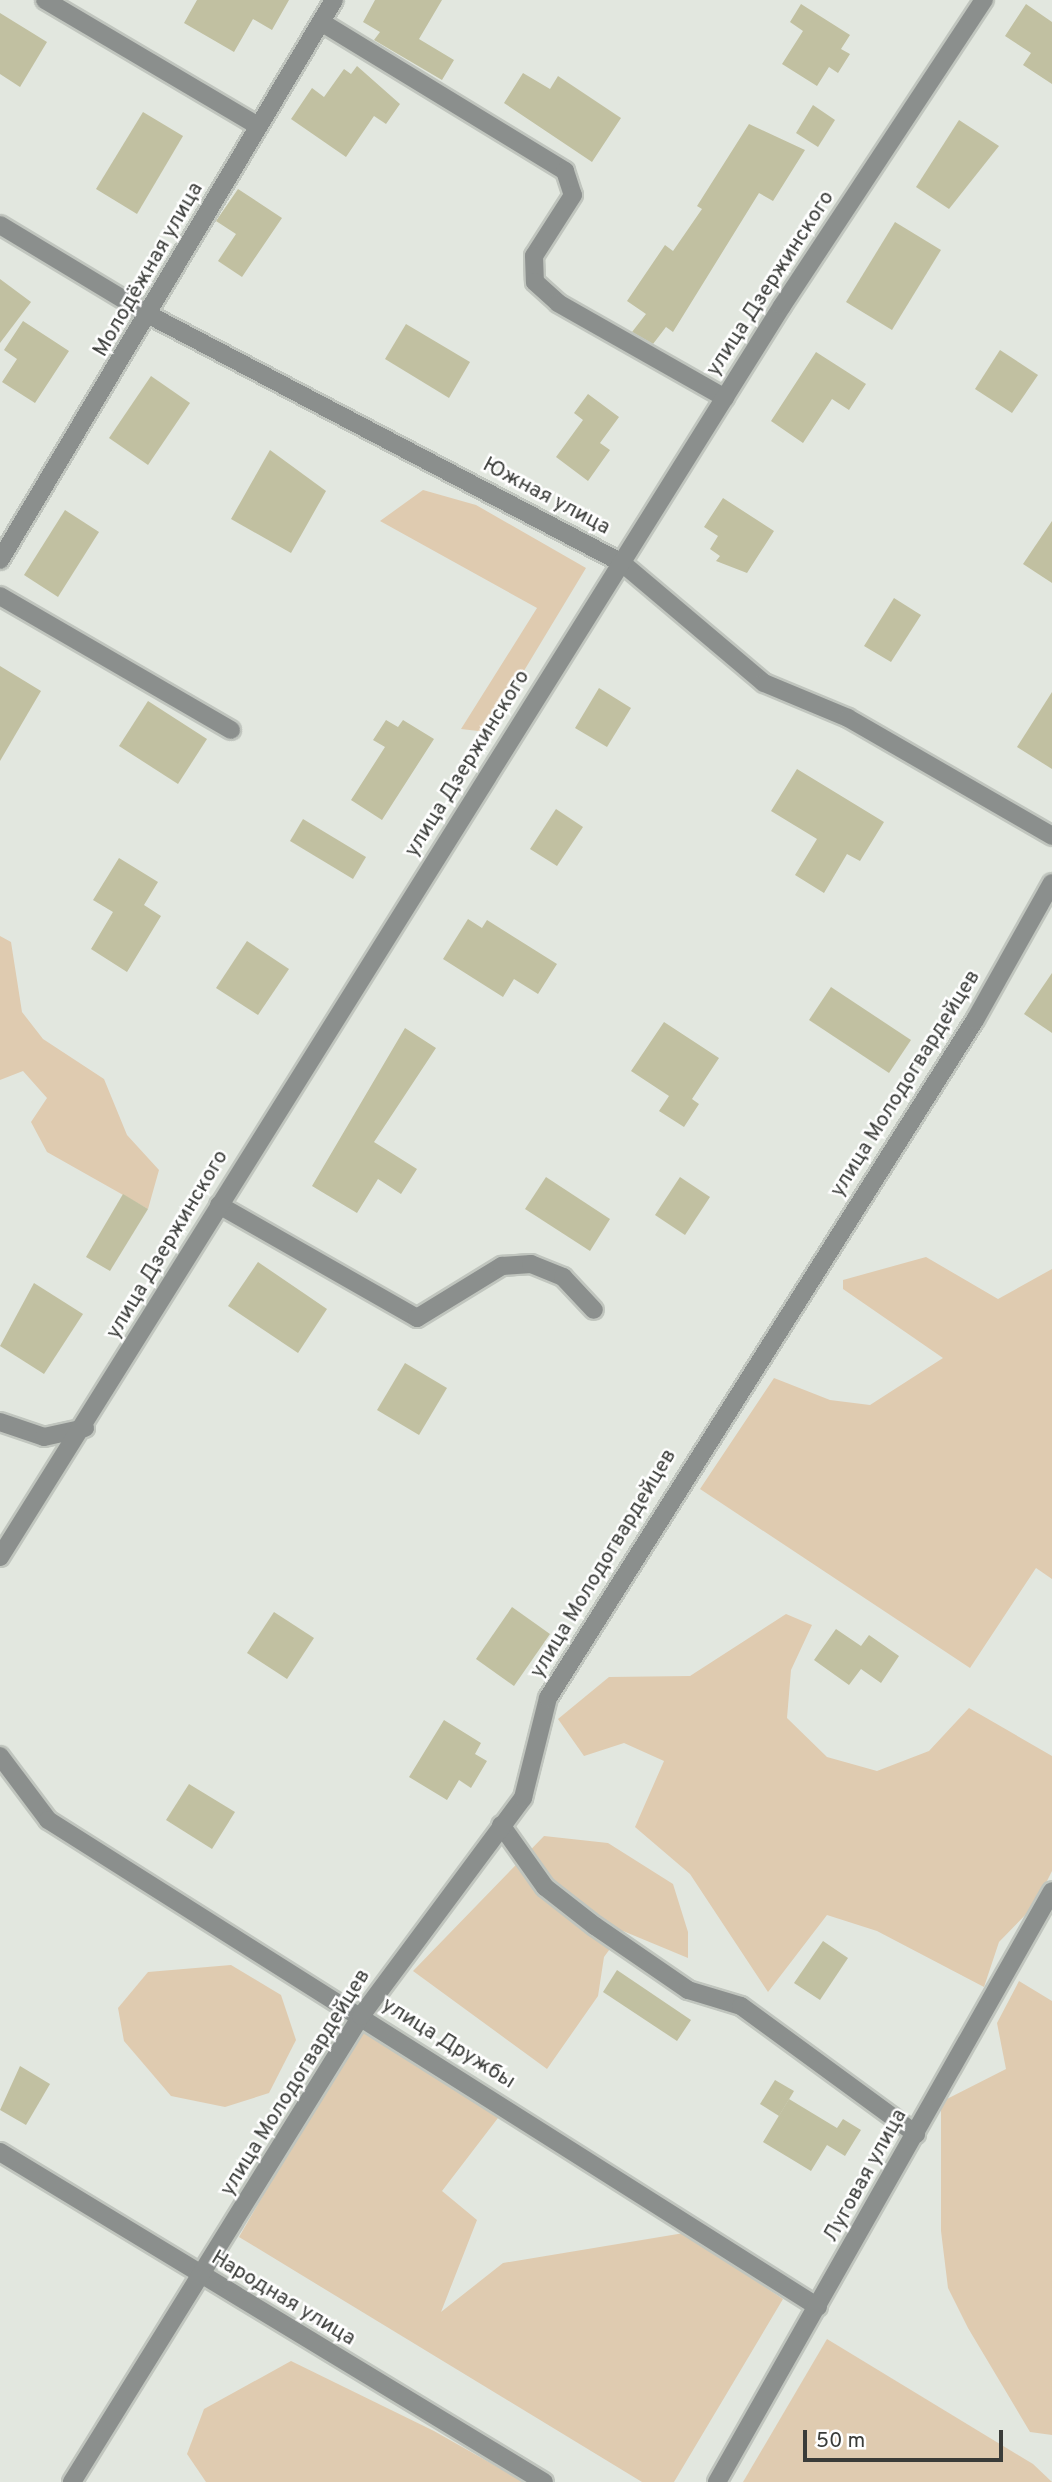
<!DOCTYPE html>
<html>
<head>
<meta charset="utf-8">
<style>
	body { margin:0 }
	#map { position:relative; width:1052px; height:2482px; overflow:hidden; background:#e2e7df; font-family:Overpass,sans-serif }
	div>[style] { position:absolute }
	.green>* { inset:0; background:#dfcbb0 }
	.building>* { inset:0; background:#c1c0a1 }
	.roads { filter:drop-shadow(2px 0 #c0c5be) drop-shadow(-2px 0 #c0c5be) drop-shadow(0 2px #c0c5be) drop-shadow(0 -2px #c0c5be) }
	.minor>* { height:18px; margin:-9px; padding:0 9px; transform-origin:9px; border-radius:9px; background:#8b8f8d }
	span { translate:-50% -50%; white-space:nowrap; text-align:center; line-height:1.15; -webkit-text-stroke:5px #fff; paint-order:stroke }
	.street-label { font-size:21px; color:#3a3c39 }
	.scale { position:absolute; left:803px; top:2430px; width:200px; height:32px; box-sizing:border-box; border:4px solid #3a3c39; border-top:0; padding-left:9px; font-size:21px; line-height:24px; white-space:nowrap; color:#3a3c39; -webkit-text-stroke:5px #fff; paint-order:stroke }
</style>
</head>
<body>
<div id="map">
	<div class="green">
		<div style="clip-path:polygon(423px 490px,476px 505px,586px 568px,487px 732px,461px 729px,537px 608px,380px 521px)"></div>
		<div style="clip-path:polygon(0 936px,11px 942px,22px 1012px,43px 1039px,104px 1079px,127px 1135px,159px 1170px,148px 1209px,47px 1152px,31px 1122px,47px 1098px,23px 1071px,0 1080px)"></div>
		<div style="clip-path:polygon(926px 1257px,998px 1299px,1052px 1269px,1052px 1579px,1036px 1568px,970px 1668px,700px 1489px,774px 1378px,830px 1400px,870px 1405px,943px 1358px,843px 1289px,843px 1280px)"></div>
		<div style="clip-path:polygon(786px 1614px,812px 1625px,791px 1670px,787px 1718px,827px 1757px,877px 1771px,929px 1751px,969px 1708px,1052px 1756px,1052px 1871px,1035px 1905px,999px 1942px,984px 1987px,877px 1931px,827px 1915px,768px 1992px,690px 1874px,635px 1827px,664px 1761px,624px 1743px,584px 1756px,558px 1719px,609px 1677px,690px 1676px)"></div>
		<div style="clip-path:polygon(544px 1836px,608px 1843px,673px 1884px,688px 1932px,688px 1958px,623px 1931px,604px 1957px,598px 1996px,547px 2069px,413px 1971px)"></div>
		<div style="clip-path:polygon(231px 1965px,281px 1995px,296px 2040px,269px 2093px,225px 2107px,171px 2096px,124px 2041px,118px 2008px,148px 1972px)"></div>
		<div style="clip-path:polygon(1019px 1981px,1052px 2001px,1052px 2435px,1030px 2432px,968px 2328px,948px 2288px,941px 2231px,941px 2102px,1006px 2069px,997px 2023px)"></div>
		<div style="clip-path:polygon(360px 2027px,501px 2114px,442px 2191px,477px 2220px,441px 2312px,503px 2263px,684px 2233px,783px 2299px,674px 2482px,642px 2482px,239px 2237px)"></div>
		<div style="clip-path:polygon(827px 2339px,1033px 2464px,1052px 2482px,743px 2482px)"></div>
		<div style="clip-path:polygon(291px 2361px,434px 2431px,524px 2482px,206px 2482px,187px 2454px,204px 2409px)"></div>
	</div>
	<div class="building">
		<div style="clip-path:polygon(197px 0,289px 0,272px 30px,253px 19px,234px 52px,184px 23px)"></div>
		<div style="clip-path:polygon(375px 0,442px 0,419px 39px,454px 60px,442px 80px,374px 40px,380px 32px,363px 22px)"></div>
		<div style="clip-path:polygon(801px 4px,850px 35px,841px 49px,850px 54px,838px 73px,829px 67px,817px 86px,782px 64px,803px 31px,790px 22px)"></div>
		<div style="clip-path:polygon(1026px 4px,1052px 22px,1052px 84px,1023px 65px,1031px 53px,1005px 36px)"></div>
		<div style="clip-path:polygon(0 13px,47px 42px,20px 87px,0 74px)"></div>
		<div style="clip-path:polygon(357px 66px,400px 104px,386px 124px,374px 116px,346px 157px,291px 119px,312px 88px,324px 97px,344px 69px,351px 74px)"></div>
		<div style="clip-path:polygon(523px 73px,550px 89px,558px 76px,621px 118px,592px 162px,504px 103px)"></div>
		<div style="clip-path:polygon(813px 105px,835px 120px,818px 147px,796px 133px)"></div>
		<div style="clip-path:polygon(143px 112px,183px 136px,137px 214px,96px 189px)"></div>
		<div style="clip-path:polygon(959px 120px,999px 146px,949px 209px,916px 187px)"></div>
		<div style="clip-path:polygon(749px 124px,805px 150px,773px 201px,759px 193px,673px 332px,666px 327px,653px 344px,632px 332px,646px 314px,627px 301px,665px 245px,673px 251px,702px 209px,697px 206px)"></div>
		<div style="clip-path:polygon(238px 189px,282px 218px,242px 277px,218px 261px,236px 234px,216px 221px)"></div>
		<div style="clip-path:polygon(895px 222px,941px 250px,892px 330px,846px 302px)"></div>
		<div style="clip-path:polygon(0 279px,31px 302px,0 343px)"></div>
		<div style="clip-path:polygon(23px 321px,69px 351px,35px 403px,2px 382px,17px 359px,4px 350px)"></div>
		<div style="clip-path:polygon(406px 324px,470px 362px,449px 398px,385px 359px)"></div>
		<div style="clip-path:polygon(1000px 350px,1038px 375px,1012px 413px,975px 389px)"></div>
		<div style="clip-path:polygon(816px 352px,866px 384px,849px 410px,832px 399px,803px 443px,771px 421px)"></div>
		<div style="clip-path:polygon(151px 376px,190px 403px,148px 465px,109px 438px)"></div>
		<div style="clip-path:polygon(588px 394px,619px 417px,600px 443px,610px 450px,588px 481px,556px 457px,583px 420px,574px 413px)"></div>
		<div style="clip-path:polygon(270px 450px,326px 491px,291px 553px,231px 519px)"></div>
		<div style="clip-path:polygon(723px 498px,774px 531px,747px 573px,716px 561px,720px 556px,710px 549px,718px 536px,704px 527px)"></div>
		<div style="clip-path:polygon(65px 510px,99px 532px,58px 597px,24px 575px)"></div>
		<div style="clip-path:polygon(1052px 521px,1052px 583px,1023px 564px)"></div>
		<div style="clip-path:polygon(894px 598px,921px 615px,891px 662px,864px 646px)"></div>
		<div style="clip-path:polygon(0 666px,41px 691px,0 761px)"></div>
		<div style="clip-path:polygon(599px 688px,631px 708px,607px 747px,575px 728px)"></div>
		<div style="clip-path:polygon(1052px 692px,1052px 769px,1017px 747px)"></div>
		<div style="clip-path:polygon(148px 701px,207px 739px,178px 784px,119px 746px)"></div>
		<div style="clip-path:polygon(386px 720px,398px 727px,403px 720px,434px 739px,382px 820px,351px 800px,385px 747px,373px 740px)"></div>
		<div style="clip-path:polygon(797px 769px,884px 822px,860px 861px,847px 854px,824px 893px,795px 875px,817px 839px,771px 811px)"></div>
		<div style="clip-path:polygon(556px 809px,583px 827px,557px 866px,530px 849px)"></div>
		<div style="clip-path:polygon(303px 819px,366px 857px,353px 879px,290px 841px)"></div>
		<div style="clip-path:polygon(119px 858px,158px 882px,144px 905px,161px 916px,127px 972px,91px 949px,113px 912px,93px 900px)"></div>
		<div style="clip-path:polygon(468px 919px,482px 928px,487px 920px,557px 964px,538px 994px,514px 979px,503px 997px,443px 959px)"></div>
		<div style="clip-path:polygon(247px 941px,289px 969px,258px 1015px,216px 988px)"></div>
		<div style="clip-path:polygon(1052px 973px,1052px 1033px,1024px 1014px)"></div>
		<div style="clip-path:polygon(831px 987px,911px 1040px,889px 1073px,809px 1020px)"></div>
		<div style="clip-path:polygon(664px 1022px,719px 1058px,692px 1099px,699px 1104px,684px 1127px,659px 1111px,669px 1096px,631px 1071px)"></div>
		<div style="clip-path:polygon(405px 1028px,436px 1048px,374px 1142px,417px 1169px,401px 1194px,378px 1179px,357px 1213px,312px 1186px)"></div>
		<div style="clip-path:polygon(546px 1177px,610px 1219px,590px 1251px,525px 1209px)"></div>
		<div style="clip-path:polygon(680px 1177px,710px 1197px,685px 1235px,655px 1215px)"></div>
		<div style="clip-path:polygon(123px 1194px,148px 1209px,110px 1271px,86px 1257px)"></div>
		<div style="clip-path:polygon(258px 1262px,327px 1309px,298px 1353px,228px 1306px)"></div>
		<div style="clip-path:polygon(34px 1283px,83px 1314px,44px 1374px,0 1346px)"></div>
		<div style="clip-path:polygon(405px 1363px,447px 1388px,419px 1435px,377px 1410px)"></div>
		<div style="clip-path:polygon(512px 1607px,550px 1634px,514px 1686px,476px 1659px)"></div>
		<div style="clip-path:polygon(274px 1612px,314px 1638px,287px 1679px,247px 1653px)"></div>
		<div style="clip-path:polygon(836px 1629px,861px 1646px,869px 1635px,899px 1656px,881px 1683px,861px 1669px,849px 1685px,814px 1660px)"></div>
		<div style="clip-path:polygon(444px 1720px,481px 1743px,475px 1754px,487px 1761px,471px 1788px,459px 1780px,447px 1800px,409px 1777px)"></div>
		<div style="clip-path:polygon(189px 1784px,235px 1812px,212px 1849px,166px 1820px)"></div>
		<div style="clip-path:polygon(823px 1941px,848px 1958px,820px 2000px,794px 1983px)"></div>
		<div style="clip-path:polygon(617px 1970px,691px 2020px,677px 2041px,603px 1992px)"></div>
		<div style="clip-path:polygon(20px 2066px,50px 2084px,26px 2125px,0 2110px)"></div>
		<div style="clip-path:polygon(775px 2080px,794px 2091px,779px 2116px,760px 2104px)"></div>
		<div style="clip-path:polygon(789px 2099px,837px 2128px,843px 2119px,861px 2130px,845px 2156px,827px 2145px,811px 2171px,763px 2142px)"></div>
	</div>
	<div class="roads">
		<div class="minor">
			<div style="left:45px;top:0;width:247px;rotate:30.6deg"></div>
			<div style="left:321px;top:22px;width:286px;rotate:31.4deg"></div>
			<div style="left:565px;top:171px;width:25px;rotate:72deg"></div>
			<div style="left:573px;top:195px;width:72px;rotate:122.6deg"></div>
			<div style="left:534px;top:256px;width:26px;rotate:88deg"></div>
			<div style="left:535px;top:282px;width:31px;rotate:42deg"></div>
			<div style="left:558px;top:303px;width:192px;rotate:29.6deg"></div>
			<div style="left:0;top:225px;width:176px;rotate:31.1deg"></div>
			<div style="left:151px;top:316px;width:532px;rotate:27.67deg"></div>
			<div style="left:622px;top:563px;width:186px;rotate:40.2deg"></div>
			<div style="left:764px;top:683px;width:91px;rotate:22.6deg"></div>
			<div style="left:848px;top:718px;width:236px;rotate:30deg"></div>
			<div style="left:0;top:560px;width:652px;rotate:-59.19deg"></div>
			<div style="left:0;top:596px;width:267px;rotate:30.1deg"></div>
			<div style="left:219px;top:1205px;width:228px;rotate:29.7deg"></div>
			<div style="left:417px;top:1318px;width:100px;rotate:-31.5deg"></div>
			<div style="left:502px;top:1266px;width:29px;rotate:-4deg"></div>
			<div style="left:531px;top:1264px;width:35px;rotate:22deg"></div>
			<div style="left:563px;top:1277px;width:45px;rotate:46.8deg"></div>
			<div style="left:0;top:1422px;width:46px;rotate:18.8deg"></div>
			<div style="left:44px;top:1437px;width:42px;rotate:-12.4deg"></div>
			<div style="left:0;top:1557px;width:1475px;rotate:-57.99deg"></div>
			<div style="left:782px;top:306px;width:367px;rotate:-56.6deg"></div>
			<div style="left:0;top:1756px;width:80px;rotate:53.1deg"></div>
			<div style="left:48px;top:1820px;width:911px;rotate:32.31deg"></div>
			<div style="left:501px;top:1825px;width:76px;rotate:54.6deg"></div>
			<div style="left:545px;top:1887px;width:63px;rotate:38deg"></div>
			<div style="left:595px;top:1926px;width:113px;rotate:34.5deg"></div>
			<div style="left:688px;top:1990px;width:55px;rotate:16.8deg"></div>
			<div style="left:741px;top:2006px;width:217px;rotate:36.2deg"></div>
			<div style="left:0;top:2152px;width:636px;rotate:31.24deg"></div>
			<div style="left:72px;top:2482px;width:548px;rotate:-58.19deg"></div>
			<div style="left:361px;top:2016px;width:272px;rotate:-53.4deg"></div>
			<div style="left:523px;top:1798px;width:103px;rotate:-76deg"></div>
			<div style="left:548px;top:1698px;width:801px;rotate:-57.8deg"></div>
			<div style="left:975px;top:1020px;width:157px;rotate:-60.7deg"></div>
			<div style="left:717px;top:2482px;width:679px;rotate:-60.45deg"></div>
		</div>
	</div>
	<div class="street-label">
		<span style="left:149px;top:270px;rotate:-60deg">Молодёжная улица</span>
		<span style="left:771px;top:284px;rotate:-57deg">улица Дзержинского</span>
		<span style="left:546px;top:497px;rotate:28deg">Южная улица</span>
		<span style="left:468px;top:764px;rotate:-58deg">улица Дзержинского</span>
		<span style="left:906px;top:1084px;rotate:-58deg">улица Молодогвардейцев</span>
		<span style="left:168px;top:1245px;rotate:-59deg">улица Дзержинского</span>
		<span style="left:604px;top:1564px;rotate:-59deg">улица Молодогвардейцев</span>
		<span style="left:448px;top:2044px;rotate:32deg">улица Дружбы</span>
		<span style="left:296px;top:2083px;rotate:-58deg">улица Молодогвардейцев</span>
		<span style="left:866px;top:2176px;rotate:-61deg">Луговая улица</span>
		<span style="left:283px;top:2299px;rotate:31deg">Народная улица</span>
	</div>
	<div class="scale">50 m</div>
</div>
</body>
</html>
